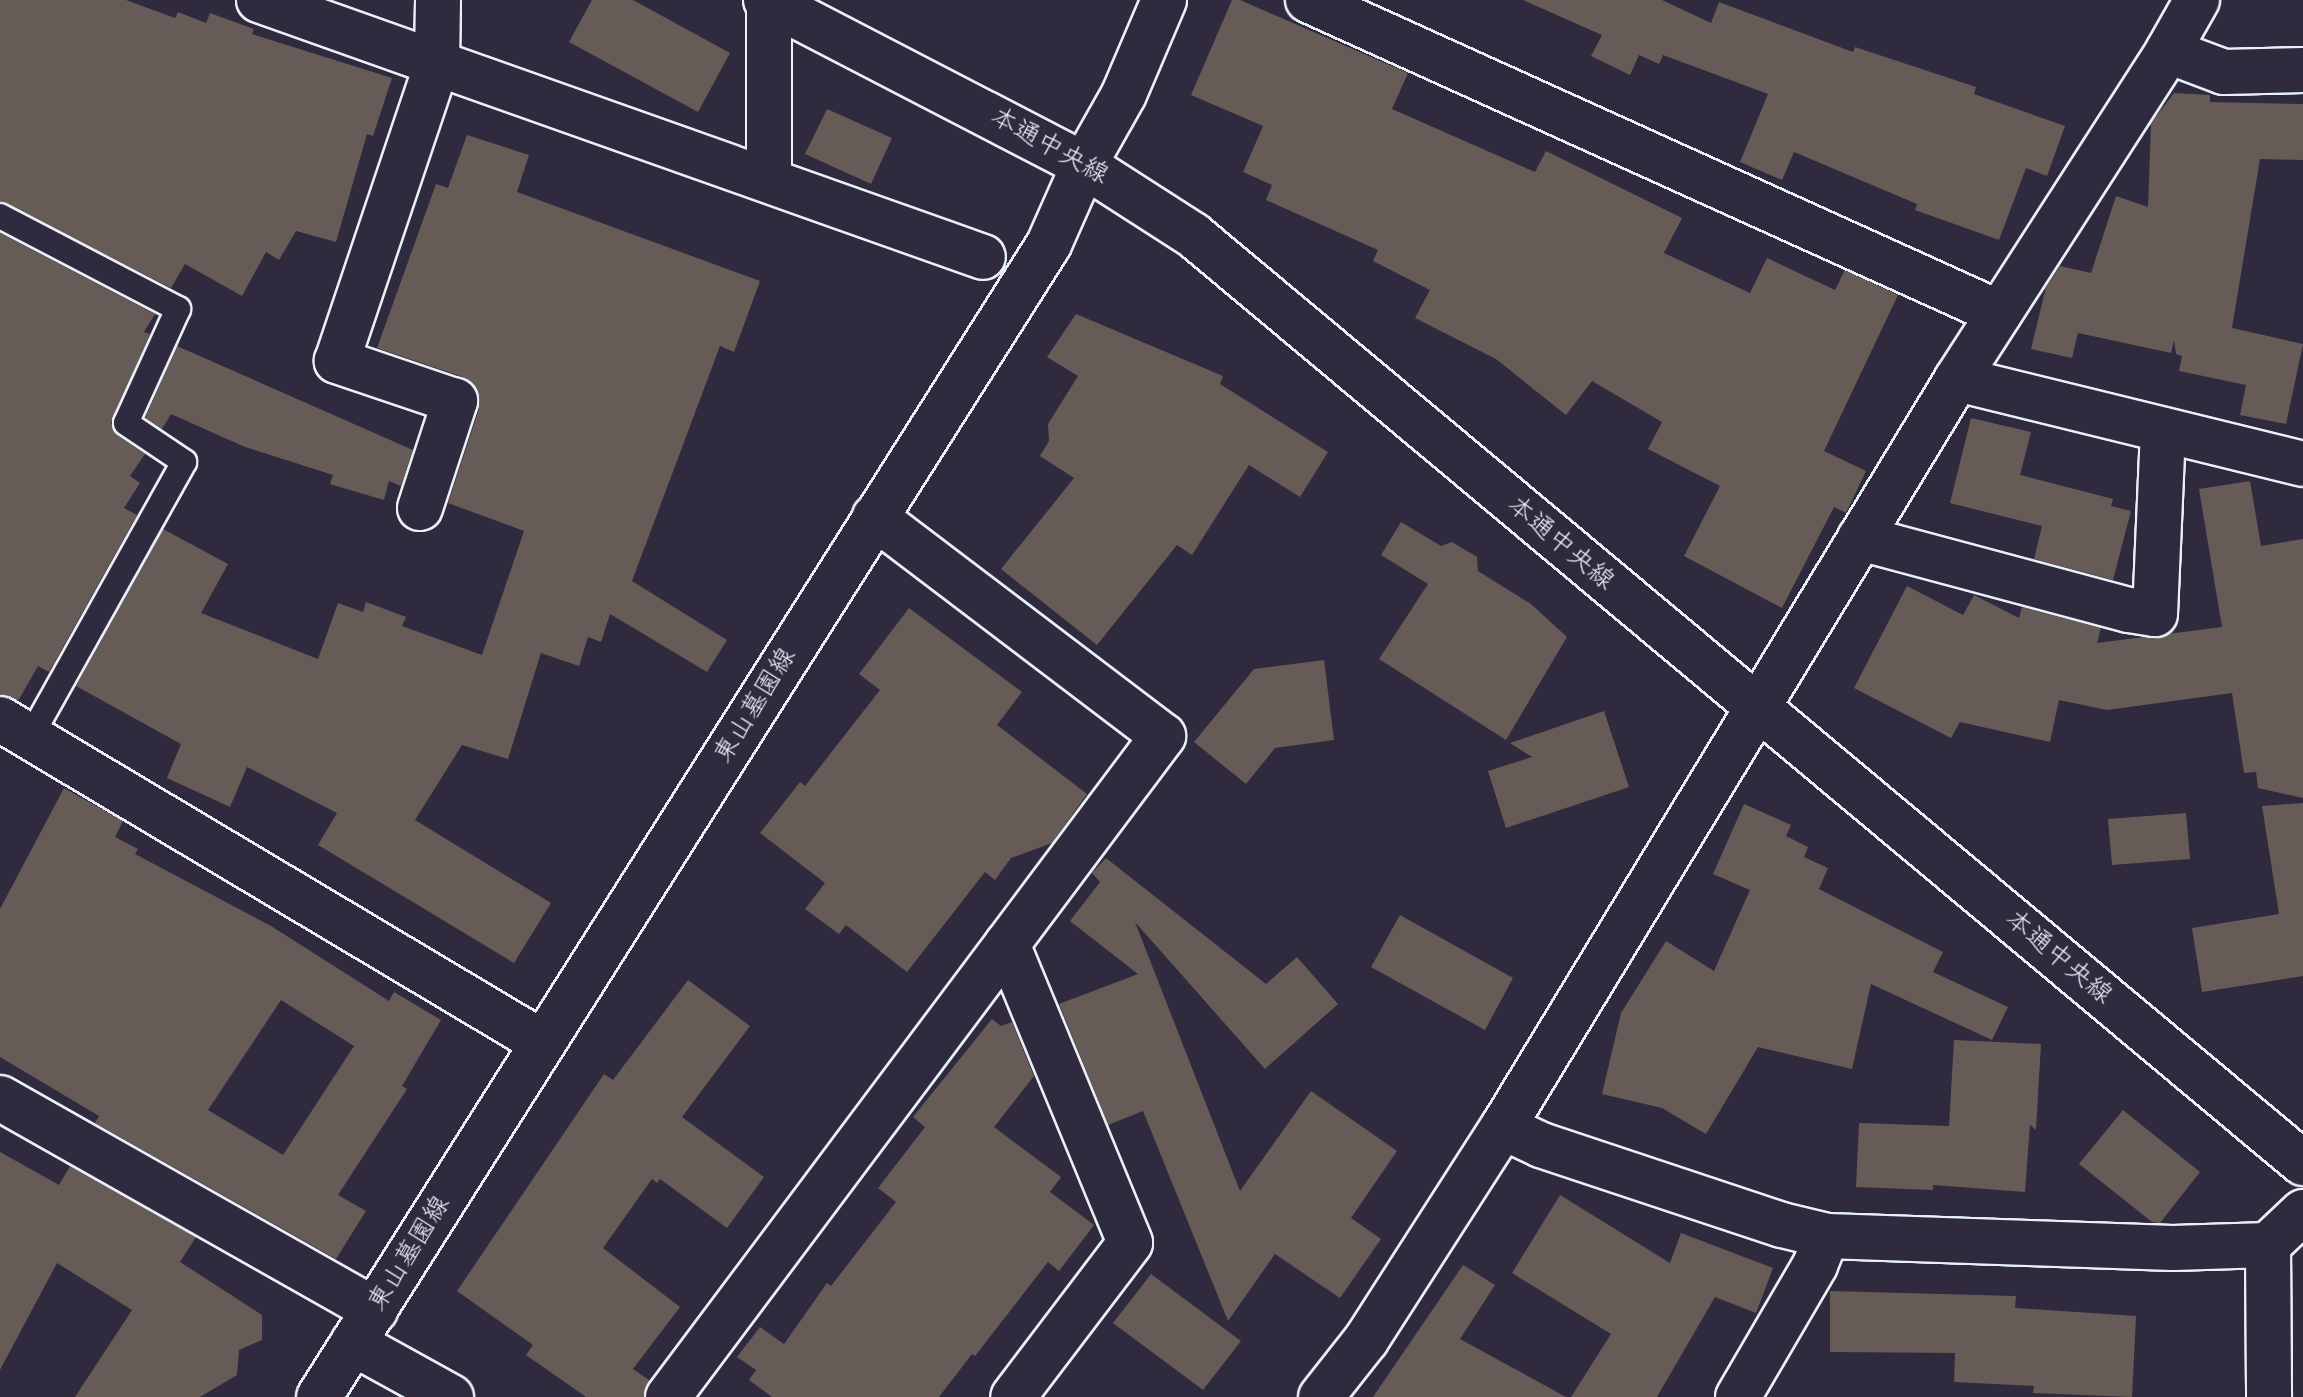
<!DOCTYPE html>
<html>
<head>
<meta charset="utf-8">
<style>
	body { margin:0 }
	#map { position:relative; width:2303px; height:1397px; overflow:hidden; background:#2f2a3d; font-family:Mynerve,"Klee One",sans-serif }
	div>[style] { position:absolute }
	.building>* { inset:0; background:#665b56 }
	.roads { filter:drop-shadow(2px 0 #e8f1f8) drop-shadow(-2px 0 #e8f1f8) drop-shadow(0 2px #e8f1f8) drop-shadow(0 -2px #e8f1f8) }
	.service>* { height:24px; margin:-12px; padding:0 12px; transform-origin:12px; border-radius:12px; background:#2f2a3d }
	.minor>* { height:44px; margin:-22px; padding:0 22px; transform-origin:22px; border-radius:22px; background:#2f2a3d }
	.tertiary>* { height:44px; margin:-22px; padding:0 22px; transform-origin:22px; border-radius:22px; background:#2f2a3d }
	span { translate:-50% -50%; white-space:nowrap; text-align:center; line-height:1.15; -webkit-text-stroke:6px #2f2a3d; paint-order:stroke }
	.street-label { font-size:26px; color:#e8f1f8 }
</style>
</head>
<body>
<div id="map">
	<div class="building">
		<div style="clip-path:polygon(0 0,126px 0,175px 18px,178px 12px,206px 23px,210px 13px,254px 29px,252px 34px,392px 78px,373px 136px,367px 134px,336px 242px,296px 231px,279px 260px,266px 252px,242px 296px,185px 264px,171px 288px,0 201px)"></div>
		<div style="clip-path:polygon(592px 0,633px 0,730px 53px,698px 112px,569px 42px)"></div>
		<div style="clip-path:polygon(1232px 0,1240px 0,1408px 73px,1392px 109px,1535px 172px,1546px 151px,1682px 218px,1664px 253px,1750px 293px,1767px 258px,1835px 290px,1845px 270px,1898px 295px,1824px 451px,1866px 471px,1846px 513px,1834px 507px,1782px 608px,1684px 556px,1720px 486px,1648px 449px,1662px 422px,1592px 381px,1566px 415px,1496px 359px,1415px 318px,1430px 290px,1373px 261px,1378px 250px,1266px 200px,1272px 185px,1243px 172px,1263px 126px,1191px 95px)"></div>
		<div style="clip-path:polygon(1523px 0,1662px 0,1711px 23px,1719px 2px,1853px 52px,1855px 47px,1976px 87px,1974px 94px,2065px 126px,2047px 176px,2026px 168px,1999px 240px,1915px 210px,1917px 204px,1794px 152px,1782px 180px,1740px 162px,1768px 94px,1663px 55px,1659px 64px,1639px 55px,1630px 75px,1591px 56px,1602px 35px)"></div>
		<div style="clip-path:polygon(2174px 93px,2210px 95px,2210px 102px,2303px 104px,2303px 160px,2260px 159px,2232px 328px,2303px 344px,2286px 424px,2240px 415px,2246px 385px,2179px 371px,2182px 356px,2176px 354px,2174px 340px,2171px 353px,2078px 333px,2072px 358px,2031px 349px,2046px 287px,2060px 266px,2091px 273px,2116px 196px,2148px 207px,2151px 123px)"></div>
		<div style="clip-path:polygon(827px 109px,892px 138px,871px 184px,805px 154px)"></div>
		<div style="clip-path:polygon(467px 135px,529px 155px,517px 192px,760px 281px,734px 352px,720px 346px,632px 581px,727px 640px,707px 672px,610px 614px,601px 642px,588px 637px,579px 666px,541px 653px,508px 759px,462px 745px,415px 820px,551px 903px,514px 963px,318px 845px,337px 813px,247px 767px,230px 807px,167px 778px,181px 744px,76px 686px,163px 529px,228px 564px,201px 613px,318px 659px,338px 603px,363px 612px,366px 602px,406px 617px,402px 626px,482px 655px,524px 531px,448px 503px,479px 409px,479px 395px,473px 384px,463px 377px,377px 348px,436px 184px,448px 188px)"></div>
		<div style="clip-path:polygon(0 233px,155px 314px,144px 332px,150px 334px,111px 423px,117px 435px,145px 454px,130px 476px,140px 483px,124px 508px,137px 515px,49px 672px,38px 666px,18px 701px,0 694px)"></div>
		<div style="clip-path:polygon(1076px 314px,1223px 376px,1220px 384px,1328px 452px,1300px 497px,1249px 465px,1192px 555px,1177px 545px,1097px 645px,1001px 569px,1074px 478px,1040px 456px,1049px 441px,1048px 424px,1078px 376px,1047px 357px)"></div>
		<div style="clip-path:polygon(177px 346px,413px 450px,401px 486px,389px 481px,384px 500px,330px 484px,333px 475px,245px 447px,171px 414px,162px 429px,145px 418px)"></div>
		<div style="clip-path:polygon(1971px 418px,2031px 432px,2020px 475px,2113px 499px,2111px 506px,2131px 511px,2113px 580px,2034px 559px,2042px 526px,1950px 503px)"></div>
		<div style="clip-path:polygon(2250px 481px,2261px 546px,2303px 539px,2303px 798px,2258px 788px,2256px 772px,2244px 773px,2232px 693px,2107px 710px,2059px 700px,2050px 742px,1960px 722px,1951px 738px,1854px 688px,1907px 586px,1963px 615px,1974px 595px,2019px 618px,2022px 607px,2101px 628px,2097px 643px,2222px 627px,2199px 489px)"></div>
		<div style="clip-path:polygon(1401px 522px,1441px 546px,1452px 542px,1477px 557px,1478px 571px,1531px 604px,1567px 637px,1506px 740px,1379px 659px,1428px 584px,1381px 555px)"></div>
		<div style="clip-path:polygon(909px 608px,1022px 692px,997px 725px,1087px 794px,1052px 843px,1011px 858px,995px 880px,985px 872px,907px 972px,846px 925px,839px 934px,805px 909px,825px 883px,760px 833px,800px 782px,805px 786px,880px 690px,859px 674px)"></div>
		<div style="clip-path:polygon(1324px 660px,1334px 740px,1275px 748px,1246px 784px,1194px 742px,1254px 669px)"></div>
		<div style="clip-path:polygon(1604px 711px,1629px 787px,1506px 828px,1488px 771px,1532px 757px,1510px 743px)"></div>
		<div style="clip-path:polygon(evenodd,64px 788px,123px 821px,115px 837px,138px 849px,135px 854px,271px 926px,389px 1001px,394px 992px,441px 1020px,402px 1086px,407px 1089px,338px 1195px,366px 1211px,336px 1259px,95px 1123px,99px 1116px,0 1057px,0 909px,64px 788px,281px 1000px,354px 1046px,283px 1155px,208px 1110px,281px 1000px)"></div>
		<div style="clip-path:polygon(2303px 803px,2303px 976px,2202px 992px,2192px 928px,2279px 914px,2262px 806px)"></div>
		<div style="clip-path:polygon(1744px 804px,1791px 825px,1786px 836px,1808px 847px,1804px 857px,1828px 868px,1819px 889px,1943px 952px,1933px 972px,2008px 1007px,1992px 1040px,1871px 984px,1852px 1069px,1758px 1047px,1706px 1134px,1662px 1108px,1602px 1094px,1621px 1013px,1666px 941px,1714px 971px,1750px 890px,1713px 874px)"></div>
		<div style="clip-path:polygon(2186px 813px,2190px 859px,2112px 865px,2108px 819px)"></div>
		<div style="clip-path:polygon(1106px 858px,1266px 984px,1297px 957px,1338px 1004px,1265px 1069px,1135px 922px,1240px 1191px,1311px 1091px,1397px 1151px,1351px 1218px,1381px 1239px,1340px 1298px,1275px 1254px,1228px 1321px,1143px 1111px,1108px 1125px,1059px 1004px,1138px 974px,1070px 921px,1100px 882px,1092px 873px)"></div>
		<div style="clip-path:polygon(1400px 915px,1513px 978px,1485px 1030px,1371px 967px)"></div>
		<div style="clip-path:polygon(688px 980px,750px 1026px,682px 1117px,764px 1177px,727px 1228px,660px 1179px,657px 1183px,652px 1179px,603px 1248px,680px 1307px,633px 1369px,649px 1380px,644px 1397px,586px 1397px,526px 1355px,533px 1345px,457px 1291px,604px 1074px,613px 1080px)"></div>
		<div style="clip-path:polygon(992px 1019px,1001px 1026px,1012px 1022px,1034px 1076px,994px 1127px,1061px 1177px,1050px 1192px,1094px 1225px,1059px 1271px,1048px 1262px,975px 1356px,972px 1354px,939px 1397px,772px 1397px,749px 1380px,756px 1370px,737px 1357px,760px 1327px,784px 1344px,827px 1283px,831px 1286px,896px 1202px,878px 1188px,925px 1127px,913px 1117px)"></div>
		<div style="clip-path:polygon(1954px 1040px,2041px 1044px,2036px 1130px,2030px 1125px,2025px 1192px,1933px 1185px,1933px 1190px,1856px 1187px,1859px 1123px,1949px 1126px)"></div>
		<div style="clip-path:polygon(2123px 1110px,2200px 1172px,2160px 1223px,2152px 1222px,2079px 1164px)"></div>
		<div style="clip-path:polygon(0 1152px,59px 1185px,70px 1166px,196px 1237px,180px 1262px,262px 1315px,262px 1340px,239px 1350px,237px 1375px,200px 1397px,75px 1397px,132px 1310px,57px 1263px,0 1370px)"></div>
		<div style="clip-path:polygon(1560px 1195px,1670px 1263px,1681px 1233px,1773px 1268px,1756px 1313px,1715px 1297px,1657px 1397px,1571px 1397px,1611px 1334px,1512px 1273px)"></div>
		<div style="clip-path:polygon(1463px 1265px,1495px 1285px,1460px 1339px,1566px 1397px,1373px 1397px)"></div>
		<div style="clip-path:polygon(1151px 1274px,1241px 1341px,1203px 1390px,1113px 1323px)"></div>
		<div style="clip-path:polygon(1830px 1291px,2016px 1296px,2015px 1308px,2136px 1316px,2132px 1397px,2033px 1393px,2034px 1386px,1954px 1382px,1955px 1353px,1830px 1352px)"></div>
	</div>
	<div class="roads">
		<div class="service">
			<div style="left:0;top:216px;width:201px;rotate:27.6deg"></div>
			<div style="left:178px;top:309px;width:125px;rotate:114.5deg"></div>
			<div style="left:126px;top:423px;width:70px;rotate:33.9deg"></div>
			<div style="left:184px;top:462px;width:315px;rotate:119.2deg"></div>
		</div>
		<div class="minor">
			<div style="left:259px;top:0;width:768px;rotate:19.54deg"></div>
			<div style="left:1308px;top:0;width:759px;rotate:24.37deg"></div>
			<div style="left:2168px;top:51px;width:60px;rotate:20.6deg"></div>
			<div style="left:2224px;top:72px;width:79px;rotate:-1.5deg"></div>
			<div style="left:769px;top:180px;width:180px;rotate:-90deg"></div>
			<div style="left:1957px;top:379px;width:356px;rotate:13.8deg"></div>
			<div style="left:420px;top:508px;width:113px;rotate:-71.9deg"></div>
			<div style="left:455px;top:401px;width:125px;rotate:-161.3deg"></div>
			<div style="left:337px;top:361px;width:314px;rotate:-71.4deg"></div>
			<div style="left:437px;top:63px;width:63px;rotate:-89.1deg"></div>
			<div style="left:1860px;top:538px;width:278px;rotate:15deg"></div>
			<div style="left:2129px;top:610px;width:26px;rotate:9deg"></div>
			<div style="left:2155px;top:614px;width:184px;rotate:-87.5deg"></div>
			<div style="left:0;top:719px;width:632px;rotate:30.82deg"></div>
			<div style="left:1007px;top:944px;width:323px;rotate:67.6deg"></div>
			<div style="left:1130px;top:1243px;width:193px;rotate:127.2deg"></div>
			<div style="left:0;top:1098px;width:431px;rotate:29.5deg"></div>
			<div style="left:1503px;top:1127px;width:42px;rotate:25.3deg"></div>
			<div style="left:1541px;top:1145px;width:254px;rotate:18.4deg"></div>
			<div style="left:1782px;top:1225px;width:46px;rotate:13.7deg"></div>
			<div style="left:1827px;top:1236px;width:346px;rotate:2deg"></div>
			<div style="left:2173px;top:1248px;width:95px;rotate:-1.8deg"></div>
			<div style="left:2268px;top:1245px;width:48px;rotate:-43.3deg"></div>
			<div style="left:2268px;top:1245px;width:152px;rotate:89.6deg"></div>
			<div style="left:353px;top:1343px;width:112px;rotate:28.9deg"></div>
			<div style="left:668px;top:1397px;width:826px;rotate:-53.17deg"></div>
			<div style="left:1163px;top:736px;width:362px;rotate:-142.8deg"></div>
			<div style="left:1321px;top:1397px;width:73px;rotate:-51.7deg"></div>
			<div style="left:1366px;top:1340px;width:253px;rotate:-57.3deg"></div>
			<div style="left:1503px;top:1127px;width:875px;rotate:-58.74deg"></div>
			<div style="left:1957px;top:379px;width:390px;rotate:-57.2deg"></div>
			<div style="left:2168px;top:51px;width:59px;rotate:-60.4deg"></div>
			<div style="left:1738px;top:1397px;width:153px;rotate:-59.7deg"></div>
			<div style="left:1815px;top:1265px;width:31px;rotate:-68deg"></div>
		</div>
		<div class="tertiary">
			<div style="left:766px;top:0;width:358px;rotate:27.4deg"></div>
			<div style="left:1084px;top:165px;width:130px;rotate:32.7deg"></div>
			<div style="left:1193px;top:235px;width:1447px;rotate:39.9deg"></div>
			<div style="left:319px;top:1397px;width:1365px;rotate:-57.66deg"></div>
			<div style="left:1049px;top:244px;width:86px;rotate:-66.1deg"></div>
			<div style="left:1084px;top:165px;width:81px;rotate:-60.6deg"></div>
			<div style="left:1124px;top:94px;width:102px;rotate:-66.9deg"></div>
		</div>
	</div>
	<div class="street-label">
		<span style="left:1049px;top:147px;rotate:29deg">本通中央線</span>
		<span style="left:1560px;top:544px;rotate:40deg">本通中央線</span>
		<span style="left:756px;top:706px;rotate:-58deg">東山墓園線</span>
		<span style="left:2058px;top:958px;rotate:40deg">本通中央線</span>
		<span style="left:410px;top:1254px;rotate:-58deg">東山墓園線</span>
	</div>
</div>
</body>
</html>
